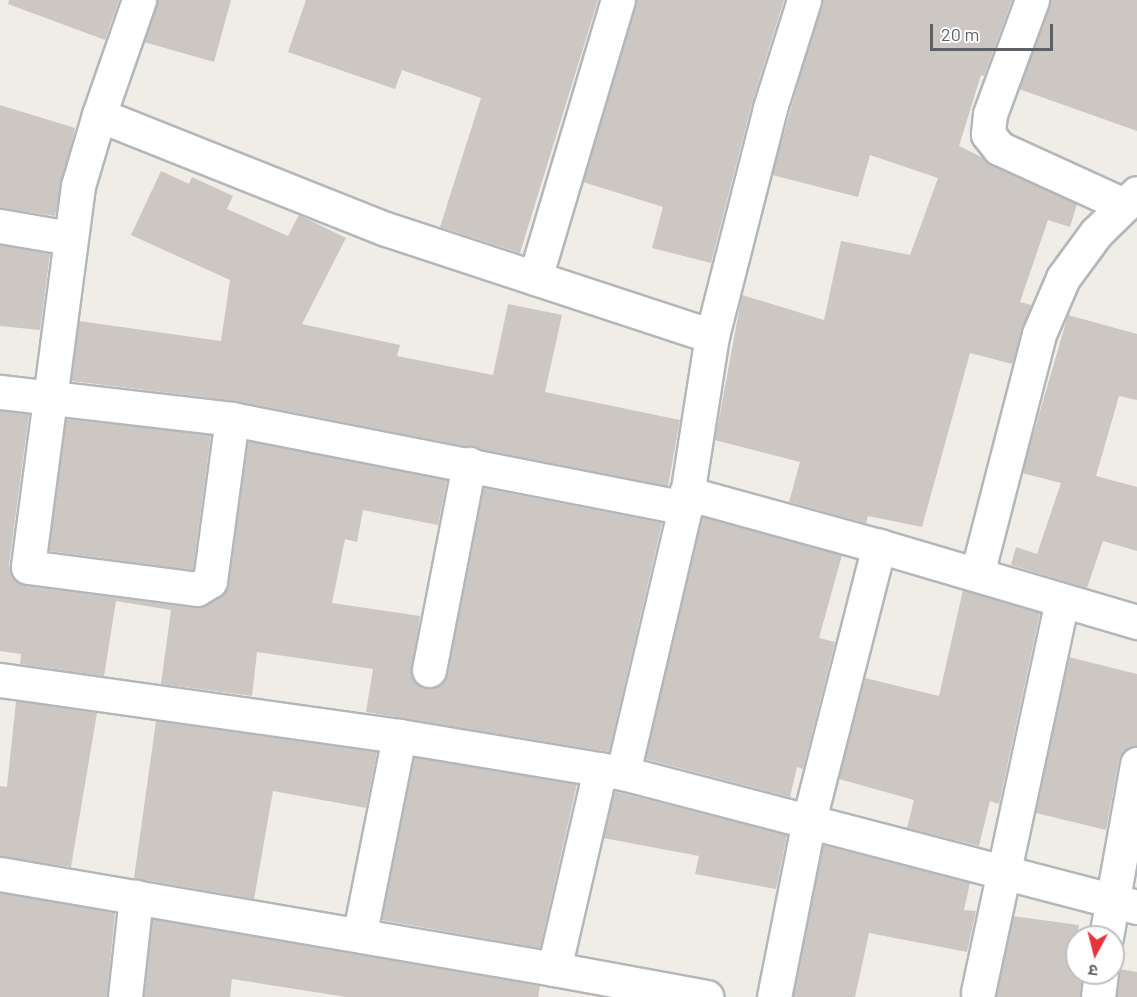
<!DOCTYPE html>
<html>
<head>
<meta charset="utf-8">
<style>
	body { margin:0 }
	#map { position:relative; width:1137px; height:997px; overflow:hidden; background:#f0ece6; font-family:Barlow,"Noto Sans Devanagari",sans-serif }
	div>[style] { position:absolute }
	.building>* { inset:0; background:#ccc7c3 }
	.roads { filter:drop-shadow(2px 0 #b3b7ba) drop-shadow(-2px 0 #b3b7ba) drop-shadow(0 2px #b3b7ba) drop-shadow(0 -2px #b3b7ba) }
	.street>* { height:33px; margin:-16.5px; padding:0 16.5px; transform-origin:16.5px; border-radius:16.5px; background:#fff }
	span { translate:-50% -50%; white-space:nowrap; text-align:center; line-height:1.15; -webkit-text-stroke:5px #fff; paint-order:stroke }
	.north { position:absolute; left:1065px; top:925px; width:60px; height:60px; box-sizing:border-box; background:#fff; border:2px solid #bfc0c2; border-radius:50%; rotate:187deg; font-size:16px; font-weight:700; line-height:24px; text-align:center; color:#5e6266 }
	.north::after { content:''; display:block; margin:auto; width:21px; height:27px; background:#e8343b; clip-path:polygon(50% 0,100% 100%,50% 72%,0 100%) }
	.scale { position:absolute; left:930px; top:24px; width:123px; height:27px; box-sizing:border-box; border:3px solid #5e6266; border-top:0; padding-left:8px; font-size:18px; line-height:21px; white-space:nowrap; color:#5e6266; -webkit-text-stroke:4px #fff; paint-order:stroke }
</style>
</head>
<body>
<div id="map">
	<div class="building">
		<div style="clip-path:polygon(9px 0,119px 0,105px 40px,8px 4px)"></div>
		<div style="clip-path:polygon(157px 0,231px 0,214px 62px,144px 42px)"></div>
		<div style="clip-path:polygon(306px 0,598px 0,520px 253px,440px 227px,481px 98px,402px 70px,395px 89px,288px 52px)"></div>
		<div style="clip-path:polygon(636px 0,784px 0,752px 103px,711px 263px,652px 248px,663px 207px,583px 182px)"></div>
		<div style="clip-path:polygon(822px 0,1012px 0,984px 76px,981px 75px,959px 146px,1077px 204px,1070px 227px,1048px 220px,1020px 302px,1031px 305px,1012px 364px,970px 353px,922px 527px,868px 516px,866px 523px,789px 502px,800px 462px,715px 440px,742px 295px,824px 320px,841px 241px,910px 255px,938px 178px,870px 155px,858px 197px,772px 175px)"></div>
		<div style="clip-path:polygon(1050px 0,1137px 0,1137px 131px,1019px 89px)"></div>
		<div style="clip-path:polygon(0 105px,75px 128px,55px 216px,0 208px)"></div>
		<div style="clip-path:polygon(161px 171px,189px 184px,192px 177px,233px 196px,227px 209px,288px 236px,299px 215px,346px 238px,302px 324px,400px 345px,397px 356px,493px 375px,508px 304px,562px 315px,545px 392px,680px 420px,668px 486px,236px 401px,71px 381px,79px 321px,221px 341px,230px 280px,131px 235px)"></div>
		<div style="clip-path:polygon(0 245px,50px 254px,40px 330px,0 326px)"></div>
		<div style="clip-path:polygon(1068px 315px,1137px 334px,1137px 400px,1119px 396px,1096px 476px,1137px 487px,1137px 551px,1103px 541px,1087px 588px,1011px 565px,1016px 547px,1037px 554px,1061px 483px,1022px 473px)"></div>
		<div style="clip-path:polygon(0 411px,29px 414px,9px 565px,16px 581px,26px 586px,195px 608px,220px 597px,229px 584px,248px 441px,447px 480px,438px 525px,363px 510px,357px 542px,345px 539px,332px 603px,420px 616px,411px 676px,426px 688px,443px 683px,447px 674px,484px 488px,662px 523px,609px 752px,366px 712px,373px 669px,257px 652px,252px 696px,161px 684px,171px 610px,116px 601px,104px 676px,20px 664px,21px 654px,0 651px)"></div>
		<div style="clip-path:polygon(66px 419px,211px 435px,193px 570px,49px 551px)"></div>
		<div style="clip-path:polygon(702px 517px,842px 555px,819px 638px,835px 642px,803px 769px,797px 767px,790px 797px,645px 759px)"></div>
		<div style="clip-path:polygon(963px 590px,1040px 613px,999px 804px,990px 801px,979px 846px,907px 828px,914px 800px,839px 779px,865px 678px,939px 696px)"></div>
		<div style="clip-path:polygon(1069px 657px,1137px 674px,1137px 746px,1123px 752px,1119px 760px,1106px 830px,1036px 813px)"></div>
		<div style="clip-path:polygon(16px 701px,97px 713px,71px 867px,0 856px,0 786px,7px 787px)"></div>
		<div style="clip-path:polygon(156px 721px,377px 752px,366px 808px,273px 791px,254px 899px,134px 878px)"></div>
		<div style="clip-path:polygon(414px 757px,577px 784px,540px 948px,381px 920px)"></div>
		<div style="clip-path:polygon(614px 791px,787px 835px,776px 889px,695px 874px,699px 856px,603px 838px)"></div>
		<div style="clip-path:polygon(823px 845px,970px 883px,964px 910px,976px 911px,967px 952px,869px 933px,855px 997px,793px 997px)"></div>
		<div style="clip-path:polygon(0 893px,115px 913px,107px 997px,0 997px)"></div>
		<div style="clip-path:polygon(1013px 916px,1079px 925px,1073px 961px,1077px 973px,1082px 973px,1080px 997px,996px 997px)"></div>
		<div style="clip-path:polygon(152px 919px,540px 986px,538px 997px,346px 997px,232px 979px,230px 997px,144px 997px)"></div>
		<div style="clip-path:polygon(1119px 969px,1137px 972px,1137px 997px,1117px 997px)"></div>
	</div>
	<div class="roads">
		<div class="street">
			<div style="left:139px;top:0;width:122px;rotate:109.2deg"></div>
			<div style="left:99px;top:115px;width:309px;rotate:21.7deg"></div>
			<div style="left:386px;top:229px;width:343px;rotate:18.2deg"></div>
			<div style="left:1032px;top:0;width:121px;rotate:110.2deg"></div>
			<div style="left:990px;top:114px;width:20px;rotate:96deg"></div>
			<div style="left:988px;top:134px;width:18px;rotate:52deg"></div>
			<div style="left:999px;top:148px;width:137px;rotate:24.5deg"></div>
			<div style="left:99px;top:115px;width:74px;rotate:106.5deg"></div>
			<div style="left:78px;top:186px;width:384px;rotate:97.5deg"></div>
			<div style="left:28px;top:567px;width:170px;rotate:7.4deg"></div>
			<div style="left:197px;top:589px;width:15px;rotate:-32deg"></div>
			<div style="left:210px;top:581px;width:163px;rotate:-82.3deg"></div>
			<div style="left:0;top:226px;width:71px;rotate:9.7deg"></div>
			<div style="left:535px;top:278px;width:290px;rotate:-73.4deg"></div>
			<div style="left:0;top:392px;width:234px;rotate:6.6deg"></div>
			<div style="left:232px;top:419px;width:462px;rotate:11.1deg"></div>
			<div style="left:685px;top:508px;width:272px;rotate:103.2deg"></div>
			<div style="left:686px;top:493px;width:200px;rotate:15.4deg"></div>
			<div style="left:685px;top:508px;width:174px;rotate:-81.1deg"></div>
			<div style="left:712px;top:336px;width:235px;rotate:-75.7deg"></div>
			<div style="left:770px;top:108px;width:113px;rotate:-72.5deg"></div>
			<div style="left:977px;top:574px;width:248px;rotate:-75.5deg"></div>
			<div style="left:1039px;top:334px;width:61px;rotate:-66.8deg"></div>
			<div style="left:1063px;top:278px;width:56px;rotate:-53.7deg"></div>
			<div style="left:1096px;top:233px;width:57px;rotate:-44.3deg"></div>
			<div style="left:429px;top:670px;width:210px;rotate:-79deg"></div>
			<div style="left:0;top:680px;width:403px;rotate:8deg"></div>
			<div style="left:399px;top:736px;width:227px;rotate:9.4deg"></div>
			<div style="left:623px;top:773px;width:531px;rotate:14.61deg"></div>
			<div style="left:0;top:874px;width:562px;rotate:9.73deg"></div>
			<div style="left:554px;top:969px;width:205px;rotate:-77deg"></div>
			<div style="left:360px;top:932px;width:200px;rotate:-78.7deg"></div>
			<div style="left:1106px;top:937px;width:176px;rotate:-79.8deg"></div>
			<div style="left:554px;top:969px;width:155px;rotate:10.4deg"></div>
			<div style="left:978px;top:992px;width:400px;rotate:-77.9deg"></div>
			<div style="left:125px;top:997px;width:101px;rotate:-83.7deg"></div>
			<div style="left:774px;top:997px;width:180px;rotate:-78.8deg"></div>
			<div style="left:809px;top:820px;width:283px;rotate:-75.7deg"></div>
			<div style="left:879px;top:546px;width:269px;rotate:16.4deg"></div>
			<div style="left:1098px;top:997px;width:24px;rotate:-83deg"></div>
		</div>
	</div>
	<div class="north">उ</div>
	<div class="scale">20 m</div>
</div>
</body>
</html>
